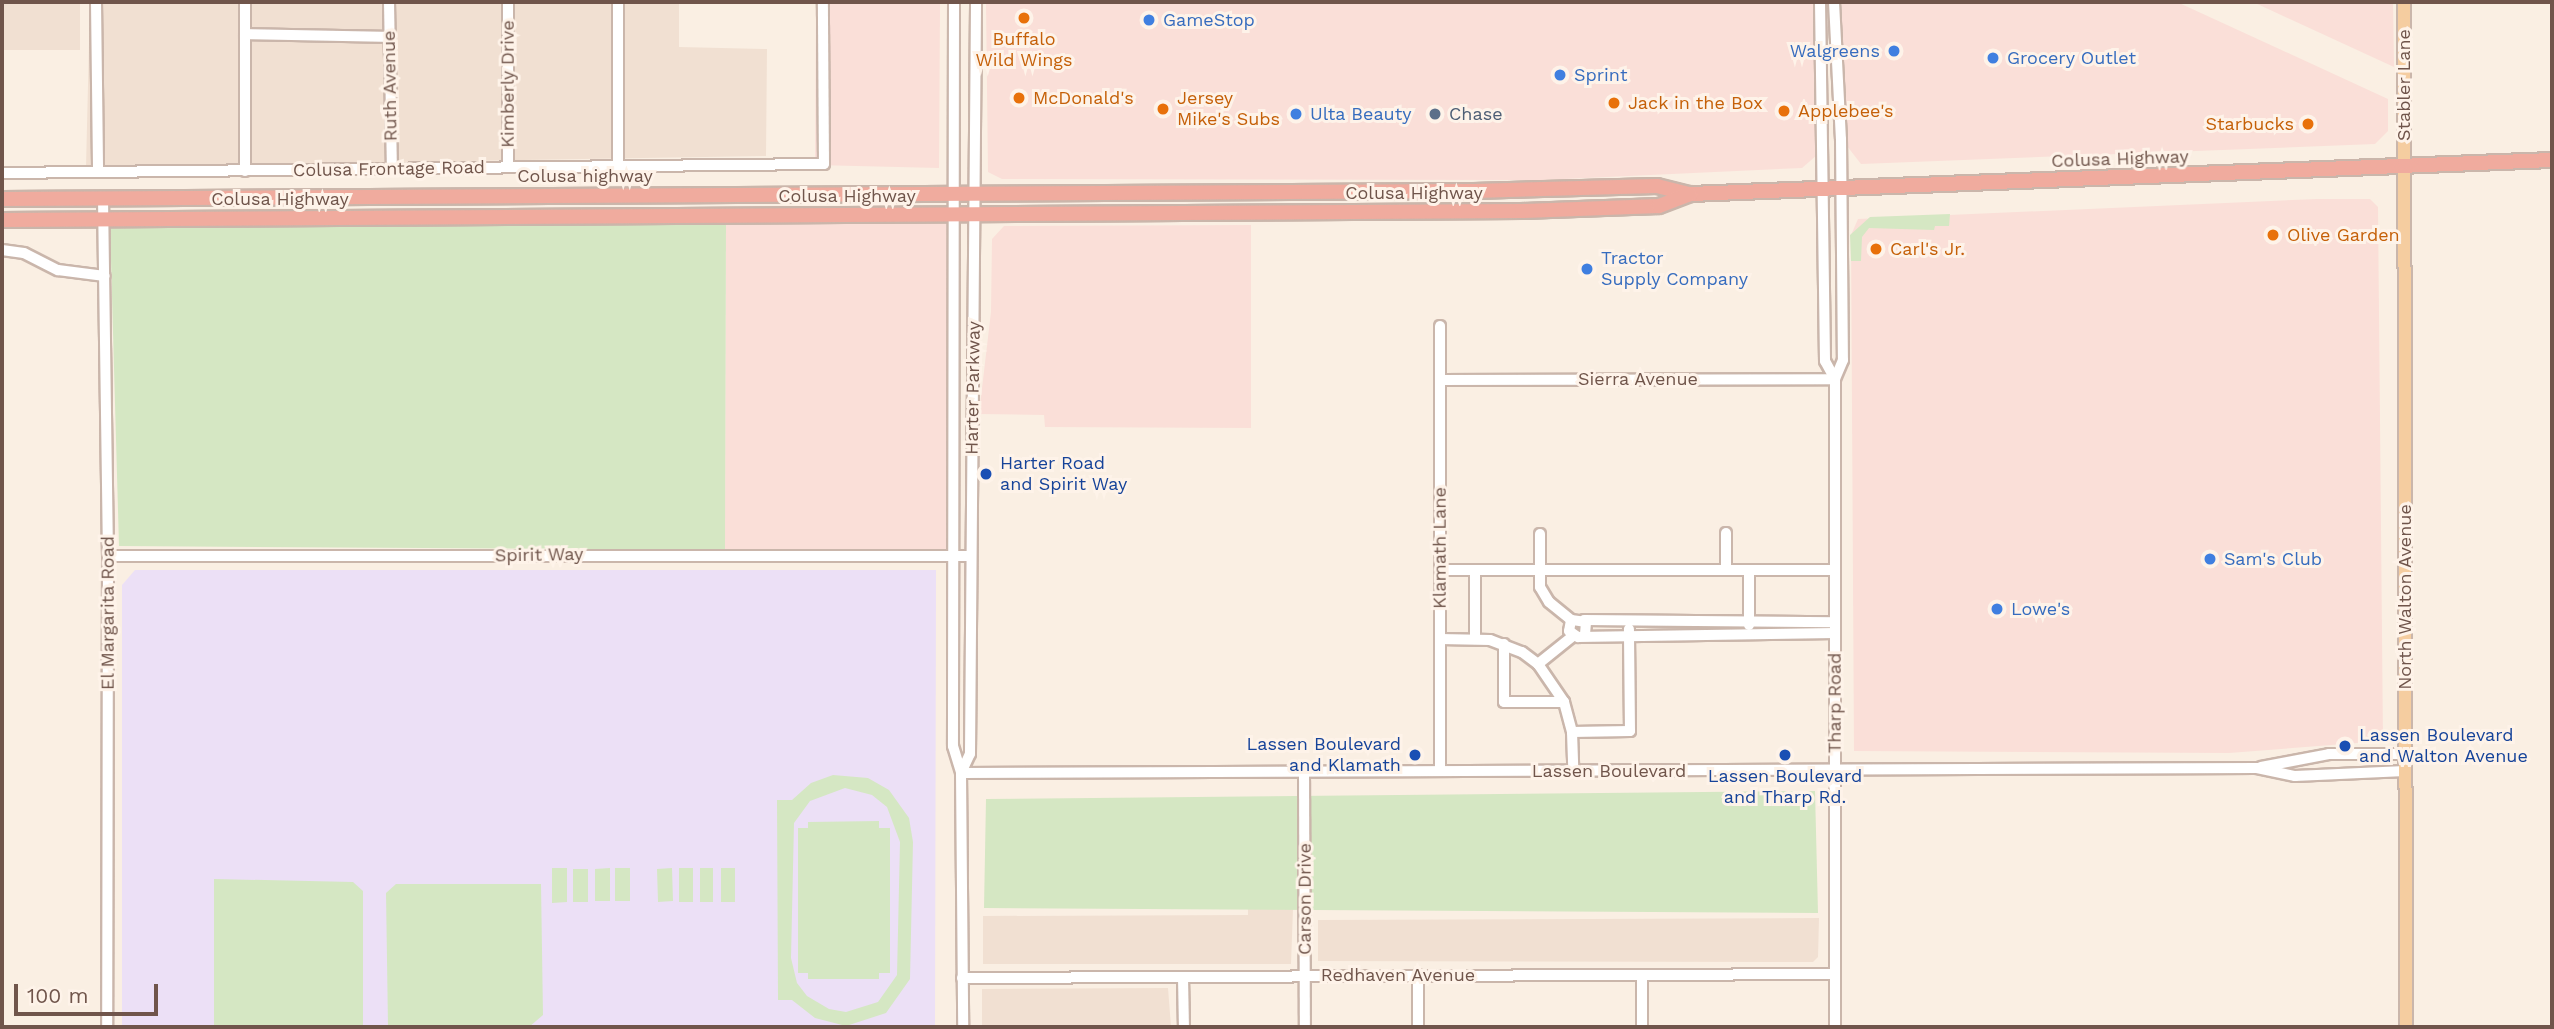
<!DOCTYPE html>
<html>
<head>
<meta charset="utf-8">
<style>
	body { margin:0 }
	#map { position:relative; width:2554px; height:1029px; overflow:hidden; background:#faefe3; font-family:"Work Sans",sans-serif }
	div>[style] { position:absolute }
	.residential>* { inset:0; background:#f1e0d2 }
	.commercial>* { inset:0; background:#fadfd8 }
	.education>* { inset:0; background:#ece0f6 }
	.green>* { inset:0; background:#d5e7c3 }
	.roads { filter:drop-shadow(2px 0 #cab6ab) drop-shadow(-2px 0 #cab6ab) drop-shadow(0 2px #cab6ab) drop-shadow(0 -2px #cab6ab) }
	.minor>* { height:10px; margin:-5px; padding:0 5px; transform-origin:5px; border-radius:5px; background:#fff }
	.major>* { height:12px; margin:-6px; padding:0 6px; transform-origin:6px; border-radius:6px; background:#f5cda0 }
	.highway>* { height:14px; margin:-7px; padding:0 7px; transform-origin:7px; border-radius:7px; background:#f0ab9e }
	.dots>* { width:19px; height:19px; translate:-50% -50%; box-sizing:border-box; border:4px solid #fef3e9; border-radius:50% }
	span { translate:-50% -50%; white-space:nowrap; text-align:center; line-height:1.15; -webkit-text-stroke:6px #fef3e9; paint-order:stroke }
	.shop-label { font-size:18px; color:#366cbe }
	.left { translate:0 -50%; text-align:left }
	.right { translate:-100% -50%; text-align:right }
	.food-label { font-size:18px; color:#c56008 }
	.street-label { font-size:18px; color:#70554b }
	.service-label { font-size:18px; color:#4e5e75 }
	.transit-label { font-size:18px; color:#164399 }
	.frame { position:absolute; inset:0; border:4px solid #70554b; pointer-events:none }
	.scale { position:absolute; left:14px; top:984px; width:144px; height:32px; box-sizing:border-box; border:4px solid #70554b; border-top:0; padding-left:9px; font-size:21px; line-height:24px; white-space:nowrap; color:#70554b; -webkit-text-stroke:5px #fef3e9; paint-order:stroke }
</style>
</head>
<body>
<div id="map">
	<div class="residential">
		<div style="clip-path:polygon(2px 2px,80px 2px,80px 50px,2px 50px)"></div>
		<div style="clip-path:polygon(90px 2px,679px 2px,679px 47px,767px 49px,766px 156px,86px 167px)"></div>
		<div style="clip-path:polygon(1248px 909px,1293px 909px,1291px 964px,983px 964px,983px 916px,1248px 915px)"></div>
		<div style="clip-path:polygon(1819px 918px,1818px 957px,1813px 962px,1318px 961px,1318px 920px)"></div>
		<div style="clip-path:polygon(1168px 988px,1171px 1027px,982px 1027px,982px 989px)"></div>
	</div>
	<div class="commercial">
		<div style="clip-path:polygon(816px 2px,940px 2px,939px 168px,815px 165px)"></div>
		<div style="clip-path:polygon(986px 2px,1814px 2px,1817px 155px,1802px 168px,1542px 180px,1002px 179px,988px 172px)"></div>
		<div style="clip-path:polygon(1841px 2px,2177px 2px,2388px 99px,2388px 131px,2375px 144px,1861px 164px,1847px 146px)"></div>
		<div style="clip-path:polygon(2253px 2px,2393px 2px,2394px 67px)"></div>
		<div style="clip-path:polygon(2317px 199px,2370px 199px,2378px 207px,2383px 741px,2229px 753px,1854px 751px,1851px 235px,1858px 219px)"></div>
		<div style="clip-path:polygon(948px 221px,949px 551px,725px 550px,726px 224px)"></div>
		<div style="clip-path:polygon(1251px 225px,1251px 428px,1045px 427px,1044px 415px,979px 414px,991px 312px,992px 239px,1004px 226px)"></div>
	</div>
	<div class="education">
		<div style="clip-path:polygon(135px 570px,936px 570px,935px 1027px,122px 1027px,122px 585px)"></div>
	</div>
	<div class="green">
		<div style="clip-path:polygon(1950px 214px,1949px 226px,1935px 226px,1934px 230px,1869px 228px,1862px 237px,1861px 261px,1851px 261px,1850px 235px,1870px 217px)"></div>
		<div style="clip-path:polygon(726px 224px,725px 550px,119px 546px,110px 225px)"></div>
		<div style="clip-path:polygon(evenodd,833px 775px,868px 778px,889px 790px,909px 818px,913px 842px,910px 979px,886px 1013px,846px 1026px,815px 1018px,792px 1000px,778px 1000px,777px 800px,792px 800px,811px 783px,833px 775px,845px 788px,872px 795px,887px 807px,900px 842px,897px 975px,878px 1002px,846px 1012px,829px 1009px,807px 996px,797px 983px,791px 958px,794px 823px,810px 801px,845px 788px)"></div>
		<div style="clip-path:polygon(1815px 791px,1818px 913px,984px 908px,986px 799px)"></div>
		<div style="clip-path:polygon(879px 821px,879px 828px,890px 828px,890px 973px,879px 973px,879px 979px,808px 979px,808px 973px,798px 973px,798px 828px,808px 828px,808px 822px)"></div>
		<div style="clip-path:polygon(552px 868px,567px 868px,567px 902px,552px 903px)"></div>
		<div style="clip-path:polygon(610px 868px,610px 901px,595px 901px,595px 869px)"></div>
		<div style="clip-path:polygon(615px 868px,630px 868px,630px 901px,615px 901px)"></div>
		<div style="clip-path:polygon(672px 868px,673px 901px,658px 902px,657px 869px)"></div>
		<div style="clip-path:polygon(679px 868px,693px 868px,693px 902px,679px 902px)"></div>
		<div style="clip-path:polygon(700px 868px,713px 868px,713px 902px,700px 902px)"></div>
		<div style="clip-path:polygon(721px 868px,735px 868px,735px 902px,721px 902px)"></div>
		<div style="clip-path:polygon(573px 869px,588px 869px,588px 902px,573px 902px)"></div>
		<div style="clip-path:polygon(214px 879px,353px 882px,363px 891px,363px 1027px,214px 1027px)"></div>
		<div style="clip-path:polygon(396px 884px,541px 884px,543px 1015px,529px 1027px,388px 1027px,386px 893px)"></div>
	</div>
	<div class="roads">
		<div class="minor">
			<div style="left:96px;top:2px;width:170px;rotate:89.3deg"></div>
			<div style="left:245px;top:2px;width:169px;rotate:90deg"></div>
			<div style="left:389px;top:2px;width:168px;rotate:89deg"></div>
			<div style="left:508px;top:2px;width:165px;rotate:90deg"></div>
			<div style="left:954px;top:2px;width:744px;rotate:90.08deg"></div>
			<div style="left:953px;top:746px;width:28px;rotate:73deg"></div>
			<div style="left:961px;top:773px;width:254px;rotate:89.5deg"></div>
			<div style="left:1820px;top:2px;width:359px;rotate:89.2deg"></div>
			<div style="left:1825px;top:361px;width:21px;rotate:61deg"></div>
			<div style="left:1834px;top:2px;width:137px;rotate:87.1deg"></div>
			<div style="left:1841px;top:139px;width:221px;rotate:89.5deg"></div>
			<div style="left:1843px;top:360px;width:21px;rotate:113deg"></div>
			<div style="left:1835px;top:379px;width:648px;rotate:90deg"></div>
			<div style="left:245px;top:34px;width:144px;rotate:1.2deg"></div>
			<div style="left:618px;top:167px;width:165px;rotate:-90deg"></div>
			<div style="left:2px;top:173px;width:822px;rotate:-0.63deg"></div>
			<div style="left:824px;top:164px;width:162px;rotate:-90.4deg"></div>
			<div style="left:103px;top:198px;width:358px;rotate:89.2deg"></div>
			<div style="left:108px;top:556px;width:471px;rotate:90.1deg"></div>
			<div style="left:2px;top:250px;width:22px;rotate:8deg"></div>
			<div style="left:24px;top:253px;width:38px;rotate:27deg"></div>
			<div style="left:58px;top:270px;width:47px;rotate:7.3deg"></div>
			<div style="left:1440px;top:326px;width:444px;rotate:90deg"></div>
			<div style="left:1440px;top:380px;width:395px;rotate:-0.1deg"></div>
			<div style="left:1726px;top:533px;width:37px;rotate:90deg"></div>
			<div style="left:1540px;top:534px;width:53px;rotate:90deg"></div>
			<div style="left:1540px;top:587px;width:17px;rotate:59deg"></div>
			<div style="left:1549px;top:602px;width:28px;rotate:39deg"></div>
			<div style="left:108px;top:556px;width:862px"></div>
			<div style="left:1440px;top:570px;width:35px"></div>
			<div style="left:1749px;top:570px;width:55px;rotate:90deg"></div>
			<div style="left:1584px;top:620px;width:251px;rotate:0.5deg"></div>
			<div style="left:1585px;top:634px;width:12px;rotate:-85deg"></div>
			<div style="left:1586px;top:622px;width:15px;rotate:-172deg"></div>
			<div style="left:1571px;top:620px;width:11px;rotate:100deg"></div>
			<div style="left:1569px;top:631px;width:11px;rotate:34deg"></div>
			<div style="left:1578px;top:637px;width:257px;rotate:-0.9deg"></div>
			<div style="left:1475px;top:638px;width:68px;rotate:-90deg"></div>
			<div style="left:1475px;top:570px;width:360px"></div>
			<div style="left:1440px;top:639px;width:50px;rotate:1.1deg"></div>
			<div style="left:1490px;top:640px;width:34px;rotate:21deg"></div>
			<div style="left:1522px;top:652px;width:20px;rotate:37deg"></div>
			<div style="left:1538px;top:664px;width:45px;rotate:-38.7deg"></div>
			<div style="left:1504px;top:644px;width:58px;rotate:90deg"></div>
			<div style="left:1504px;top:702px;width:60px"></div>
			<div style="left:1564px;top:702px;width:46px;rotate:-124.4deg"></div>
			<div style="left:1564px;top:702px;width:31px;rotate:75deg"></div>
			<div style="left:1572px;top:732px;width:58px;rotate:-1deg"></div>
			<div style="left:1630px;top:731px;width:102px;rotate:-90.6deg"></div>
			<div style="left:1572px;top:732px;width:38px;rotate:88deg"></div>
			<div style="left:2261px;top:767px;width:69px;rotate:-10.8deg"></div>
			<div style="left:2329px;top:754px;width:77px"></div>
			<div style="left:1304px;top:771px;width:256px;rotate:89.8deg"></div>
			<div style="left:961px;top:773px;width:1296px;rotate:-0.22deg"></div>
			<div style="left:2257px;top:768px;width:39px;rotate:12deg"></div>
			<div style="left:2295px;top:776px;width:110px;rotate:-2.6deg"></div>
			<div style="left:961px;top:773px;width:21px;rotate:-65deg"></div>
			<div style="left:970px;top:754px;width:752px;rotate:-89.54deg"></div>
			<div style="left:1418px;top:975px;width:52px;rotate:90deg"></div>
			<div style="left:1642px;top:975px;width:52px;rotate:90deg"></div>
			<div style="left:1183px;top:977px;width:50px;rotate:88.9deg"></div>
			<div style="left:962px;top:978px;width:873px;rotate:-0.26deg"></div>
		</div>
		<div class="major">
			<div style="left:2404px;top:2px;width:1025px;rotate:89.89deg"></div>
		</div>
		<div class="highway">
			<div style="left:2px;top:199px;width:1472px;rotate:-0.31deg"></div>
			<div style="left:1474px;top:191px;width:183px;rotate:-1.6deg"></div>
			<div style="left:1657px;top:186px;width:34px;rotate:14deg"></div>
			<div style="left:1690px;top:194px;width:863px;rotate:-2.26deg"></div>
			<div style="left:2px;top:220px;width:1520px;rotate:-0.34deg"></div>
			<div style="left:1522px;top:211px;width:137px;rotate:-2.1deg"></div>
			<div style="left:1659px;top:206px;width:33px;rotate:-21deg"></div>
		</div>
	</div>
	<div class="dots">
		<div style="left:1024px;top:18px;background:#e8710a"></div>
		<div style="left:1149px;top:20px;background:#3f7fe0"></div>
		<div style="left:1894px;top:51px;background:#3f7fe0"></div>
		<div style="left:1993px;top:58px;background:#3f7fe0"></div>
		<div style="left:1560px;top:75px;background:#3f7fe0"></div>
		<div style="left:1019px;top:98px;background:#e8710a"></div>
		<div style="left:1614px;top:103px;background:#e8710a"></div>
		<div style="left:1163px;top:109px;background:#e8710a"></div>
		<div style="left:1784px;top:111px;background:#e8710a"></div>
		<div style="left:1296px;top:114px;background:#3f7fe0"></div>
		<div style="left:1435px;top:114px;background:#5c6f8a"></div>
		<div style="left:2308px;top:124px;background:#e8710a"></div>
		<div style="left:2273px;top:235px;background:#e8710a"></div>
		<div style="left:1876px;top:249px;background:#e8710a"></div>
		<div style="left:1587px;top:269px;background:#3f7fe0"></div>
		<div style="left:986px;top:474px;background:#1a4fb4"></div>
		<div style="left:2210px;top:559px;background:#3f7fe0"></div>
		<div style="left:1997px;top:609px;background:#3f7fe0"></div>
		<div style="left:2345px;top:746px;background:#1a4fb4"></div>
		<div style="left:1415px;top:755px;background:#1a4fb4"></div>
		<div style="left:1785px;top:755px;background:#1a4fb4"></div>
	</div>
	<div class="shop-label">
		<span class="left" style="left:1163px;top:20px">GameStop</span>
		<span class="right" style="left:1880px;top:51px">Walgreens</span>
		<span class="left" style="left:2007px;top:58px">Grocery Outlet</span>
		<span class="left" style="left:1574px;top:75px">Sprint</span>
		<span class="left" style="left:1310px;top:114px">Ulta Beauty</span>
		<span class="left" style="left:1601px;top:269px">Tractor<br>Supply Company</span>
		<span class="left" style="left:2224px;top:559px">Sam's Club</span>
		<span class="left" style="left:2011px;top:609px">Lowe's</span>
	</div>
	<div class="food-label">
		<span style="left:1024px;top:50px">Buffalo<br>Wild Wings</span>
		<span class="left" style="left:1033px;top:98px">McDonald's</span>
		<span class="left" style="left:1177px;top:109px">Jersey<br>Mike's Subs</span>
		<span class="left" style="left:1628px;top:103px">Jack in the Box</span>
		<span class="left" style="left:1798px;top:111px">Applebee's</span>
		<span class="right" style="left:2294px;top:124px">Starbucks</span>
		<span class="left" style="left:2287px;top:235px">Olive Garden</span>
		<span class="left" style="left:1890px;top:249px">Carl's Jr.</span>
	</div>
	<div class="street-label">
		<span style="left:508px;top:84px;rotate:-90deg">Kimberly Drive</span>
		<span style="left:2404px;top:85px;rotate:-90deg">Stabler Lane</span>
		<span style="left:390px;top:86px;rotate:-91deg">Ruth Avenue</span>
		<span style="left:2120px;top:159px;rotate:-2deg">Colusa Highway</span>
		<span style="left:389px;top:169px;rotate:-1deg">Colusa Frontage Road</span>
		<span style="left:585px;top:176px">Colusa highway</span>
		<span style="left:1414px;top:193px">Colusa Highway</span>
		<span style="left:847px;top:196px">Colusa Highway</span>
		<span style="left:280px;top:199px">Colusa Highway</span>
		<span style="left:1638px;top:379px">Sierra Avenue</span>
		<span style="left:973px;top:388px;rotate:-89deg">Harter Parkway</span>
		<span style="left:1440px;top:548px;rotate:-90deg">Klamath Lane</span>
		<span style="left:539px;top:555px;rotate:-1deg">Spirit Way</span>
		<span style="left:2405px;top:597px;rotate:-90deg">North Walton Avenue</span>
		<span style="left:108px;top:613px;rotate:-90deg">El Margarita Road</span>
		<span style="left:1835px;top:703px;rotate:-90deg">Tharp Road</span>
		<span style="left:1609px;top:771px">Lassen Boulevard</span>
		<span style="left:1305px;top:899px;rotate:-90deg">Carson Drive</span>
		<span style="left:1398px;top:975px">Redhaven Avenue</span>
	</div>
	<div class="service-label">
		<span class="left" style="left:1449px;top:114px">Chase</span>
	</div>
	<div class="transit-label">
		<span class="left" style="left:1000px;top:474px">Harter Road<br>and Spirit Way</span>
		<span class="left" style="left:2359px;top:746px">Lassen Boulevard<br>and Walton Avenue</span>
		<span class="right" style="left:1401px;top:755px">Lassen Boulevard<br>and Klamath</span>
		<span style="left:1785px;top:787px">Lassen Boulevard<br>and Tharp Rd.</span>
	</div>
	<div class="frame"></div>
	<div class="scale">100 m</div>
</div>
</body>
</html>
